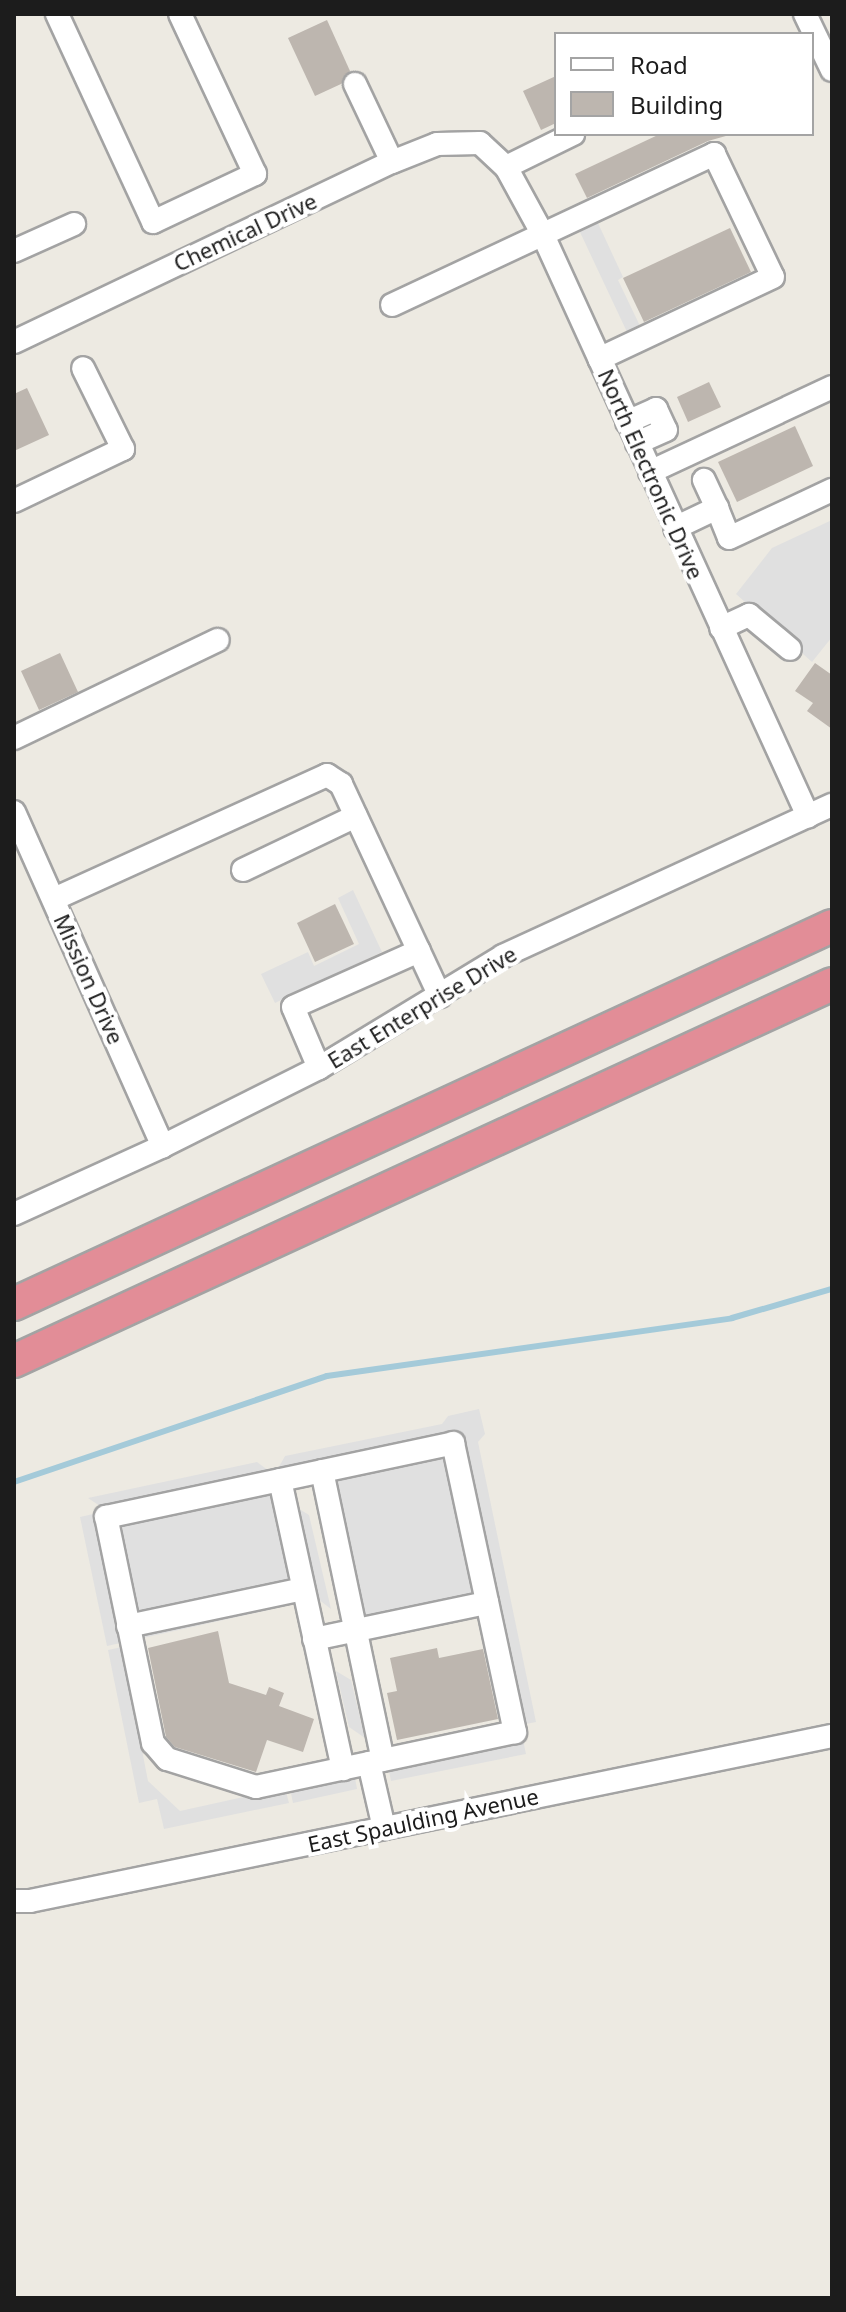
<!DOCTYPE html>
<html>
<head>
<meta charset="utf-8">
<style>
	body { margin:0 }
	#map { position:relative; width:846px; height:2312px; overflow:hidden; background:#edeae2; font-family:"Noto Sans",sans-serif }
	div>[style] { position:absolute }
	.parking>* { inset:0; background:#e0e0e0 }
	.stream>* { height:6px; margin:-3px; padding:0 3px; transform-origin:3px; border-radius:3px; background:#a4cad9 }
	.building>* { inset:0; background:#bdb6af }
	.roads { filter:drop-shadow(2px 0 #a3a3a3) drop-shadow(-2px 0 #a3a3a3) drop-shadow(0 2px #a3a3a3) drop-shadow(0 -2px #a3a3a3) }
	.minor>* { height:22px; margin:-11px; padding:0 11px; transform-origin:11px; border-radius:11px; background:#fff }
	.highway>* { height:32px; margin:-16px; padding:0 16px; transform-origin:16px; border-radius:16px; background:#e28d97 }
	span { translate:-50% -50%; white-space:nowrap; text-align:center; line-height:1.15; -webkit-text-stroke:8px #fff; paint-order:stroke }
	.street-label { font-size:22px; color:#1c1c1c }
	.frame { position:absolute; inset:0; border:16px solid #1c1c1c; pointer-events:none }
	.legend { position:absolute; left:554px; top:32px; width:260px; height:104px; box-sizing:border-box; background:#fff; border:2px solid #a4a4a4; margin:0; padding:10px 14px; list-style:none; font-size:24px; color:#1c1c1c }
	.legend li { display:flex; align-items:center; gap:16px; height:40px }
	.legend b { width:40px; border:2px solid #a4a4a4 }
</style>
</head>
<body>
<div id="map">
	<div class="parking">
		<div style="clip-path:polygon(597px 221px,623px 277px,618px 280px,640px 326px,627px 332px,579px 230px)"></div>
		<div style="clip-path:polygon(832px 520px,832px 637px,812px 662px,736px 594px,772px 548px)"></div>
		<div style="clip-path:polygon(353px 890px,382px 952px,275px 1003px,261px 974px,308px 952px,314px 966px,359px 944px,338px 898px)"></div>
		<div style="clip-path:polygon(479px 1409px,485px 1434px,478px 1442px,536px 1722px,520px 1725px,526px 1754px,391px 1781px,388px 1766px,499px 1743px,517px 1705px,494px 1593px,363px 1619px,333px 1481px,292px 1489px,276px 1472px,285px 1456px,442px 1424px,448px 1416px)"></div>
		<div style="clip-path:polygon(257px 1462px,273px 1474px,278px 1496px,309px 1515px,331px 1609px,318px 1599px,107px 1646px,80px 1517px,102px 1512px,103px 1508px,88px 1498px)"></div>
		<div style="clip-path:polygon(122px 1647px,148px 1781px,180px 1811px,285px 1788px,289px 1803px,164px 1829px,157px 1799px,139px 1803px,108px 1650px)"></div>
		<div style="clip-path:polygon(336px 1671px,351px 1680px,365px 1738px,349px 1727px)"></div>
		<div style="clip-path:polygon(354px 1773px,357px 1789px,293px 1803px,290px 1788px)"></div>
	</div>
	<div class="stream">
		<div style="left:14px;top:1482px;width:330px;rotate:-18.7deg"></div>
		<div style="left:327px;top:1376px;width:409px;rotate:-8.1deg"></div>
		<div style="left:732px;top:1318px;width:104px;rotate:-16.2deg"></div>
	</div>
	<div class="building">
		<div style="clip-path:polygon(327px 20px,350px 71px,341px 84px,315px 96px,288px 38px)"></div>
		<div style="clip-path:polygon(556px 76px,556px 123px,541px 130px,523px 91px)"></div>
		<div style="clip-path:polygon(660px 134px,733px 134px,708px 141px,587px 198px,575px 174px)"></div>
		<div style="clip-path:polygon(730px 228px,751px 272px,644px 322px,623px 278px)"></div>
		<div style="clip-path:polygon(709px 382px,721px 407px,688px 422px,677px 397px)"></div>
		<div style="clip-path:polygon(27px 388px,49px 435px,14px 451px,14px 394px)"></div>
		<div style="clip-path:polygon(795px 426px,813px 466px,737px 502px,718px 462px)"></div>
		<div style="clip-path:polygon(60px 653px,78px 692px,39px 710px,21px 671px)"></div>
		<div style="clip-path:polygon(815px 663px,832px 675px,832px 729px,807px 711px,813px 703px,795px 691px)"></div>
		<div style="clip-path:polygon(335px 904px,354px 944px,315px 962px,297px 923px)"></div>
		<div style="clip-path:polygon(218px 1631px,229px 1683px,266px 1695px,269px 1687px,284px 1693px,279px 1706px,314px 1719px,303px 1752px,267px 1740px,256px 1772px,175px 1747px,166px 1737px,148px 1648px)"></div>
		<div style="clip-path:polygon(437px 1648px,439px 1658px,483px 1649px,498px 1719px,397px 1740px,387px 1693px,397px 1691px,390px 1658px)"></div>
	</div>
	<div class="roads">
		<div class="minor">
			<div style="left:57px;top:14px;width:229px;rotate:65.2deg"></div>
			<div style="left:153px;top:222px;width:113px;rotate:-25.2deg"></div>
			<div style="left:255px;top:174px;width:177px;rotate:-115.1deg"></div>
			<div style="left:805px;top:14px;width:62px;rotate:64.3deg"></div>
			<div style="left:355px;top:84px;width:86px;rotate:64.6deg"></div>
			<div style="left:506px;top:167px;width:75px;rotate:-26.2deg"></div>
			<div style="left:14px;top:251px;width:66px;rotate:-24.2deg"></div>
			<div style="left:392px;top:305px;width:356px;rotate:-25.1deg"></div>
			<div style="left:714px;top:154px;width:136px;rotate:64.4deg"></div>
			<div style="left:773px;top:277px;width:192px;rotate:154.8deg"></div>
			<div style="left:14px;top:342px;width:419px;rotate:-25.5deg"></div>
			<div style="left:392px;top:162px;width:48px;rotate:-21.8deg"></div>
			<div style="left:437px;top:144px;width:43px;rotate:-1.3deg"></div>
			<div style="left:480px;top:143px;width:35px;rotate:43deg"></div>
			<div style="left:506px;top:167px;width:77px;rotate:61.4deg"></div>
			<div style="left:543px;top:235px;width:639px;rotate:65.48deg"></div>
			<div style="left:627px;top:422px;width:32px;rotate:-24deg"></div>
			<div style="left:656px;top:409px;width:23px;rotate:65deg"></div>
			<div style="left:666px;top:430px;width:32px;rotate:156deg"></div>
			<div style="left:650px;top:472px;width:201px;rotate:-25deg"></div>
			<div style="left:14px;top:501px;width:121px;rotate:-25.5deg"></div>
			<div style="left:123px;top:449px;width:90px;rotate:-116.3deg"></div>
			<div style="left:717px;top:508px;width:32px;rotate:68deg"></div>
			<div style="left:729px;top:538px;width:114px;rotate:-25deg"></div>
			<div style="left:675px;top:528px;width:47px;rotate:-25.5deg"></div>
			<div style="left:717px;top:508px;width:31px;rotate:-115deg"></div>
			<div style="left:721px;top:628px;width:31px;rotate:-25deg"></div>
			<div style="left:749px;top:615px;width:53px;rotate:39.7deg"></div>
			<div style="left:14px;top:738px;width:226px;rotate:-25.7deg"></div>
			<div style="left:14px;top:812px;width:366px;rotate:66deg"></div>
			<div style="left:243px;top:870px;width:125px;rotate:-25.5deg"></div>
			<div style="left:54px;top:899px;width:300px;rotate:-24.4deg"></div>
			<div style="left:327px;top:775px;width:17px;rotate:33deg"></div>
			<div style="left:341px;top:784px;width:234px;rotate:65deg"></div>
			<div style="left:319px;top:1068px;width:66px;rotate:-113.1deg"></div>
			<div style="left:293px;top:1007px;width:138px;rotate:-24deg"></div>
			<div style="left:14px;top:1214px;width:164px;rotate:-24.5deg"></div>
			<div style="left:163px;top:1146px;width:174px;rotate:-26.6deg"></div>
			<div style="left:319px;top:1068px;width:215px;rotate:-31.3deg"></div>
			<div style="left:503px;top:956px;width:362px;rotate:-24.7deg"></div>
			<div style="left:453px;top:1443px;width:296px;rotate:77.9deg"></div>
			<div style="left:515px;top:1732px;width:265px;rotate:168deg"></div>
			<div style="left:256px;top:1787px;width:93px;rotate:-162.5deg"></div>
			<div style="left:167px;top:1759px;width:21px;rotate:-131deg"></div>
			<div style="left:153px;top:1743px;width:231px;rotate:-101.7deg"></div>
			<div style="left:106px;top:1517px;width:355px;rotate:-12deg"></div>
			<div style="left:322px;top:1471px;width:295px;rotate:78.1deg"></div>
			<div style="left:280px;top:1480px;width:296px;rotate:77.7deg"></div>
			<div style="left:128px;top:1626px;width:179px;rotate:-11.9deg"></div>
			<div style="left:314px;top:1639px;width:177px;rotate:-11.8deg"></div>
			<div style="left:369px;top:1763px;width:67px;rotate:77deg"></div>
			<div style="left:14px;top:1901px;width:16px"></div>
			<div style="left:30px;top:1901px;width:819px;rotate:-11.63deg"></div>
		</div>
		<div class="highway">
			<div style="left:14px;top:1304px;width:901px;rotate:-24.8deg"></div>
			<div style="left:14px;top:1361px;width:901px;rotate:-24.74deg"></div>
		</div>
	</div>
	<div class="street-label">
		<span style="left:245px;top:232px;rotate:-25deg">Chemical Drive</span>
		<span style="left:651px;top:474px;rotate:66deg">North Electronic Drive</span>
		<span style="left:89px;top:979px;rotate:66deg">Mission Drive</span>
		<span style="left:422px;top:1007px;rotate:-31deg">East Enterprise Drive</span>
		<span style="left:423px;top:1820px;rotate:-12deg">East Spaulding Avenue</span>
	</div>
	<div class="frame"></div>
	<ul class="legend">
	<li><b style="height:10px;background:#fff"></b>Road</li>
	<li><b style="height:22px;background:#bdb6af"></b>Building</li>
	</ul>
</div>
</body>
</html>
